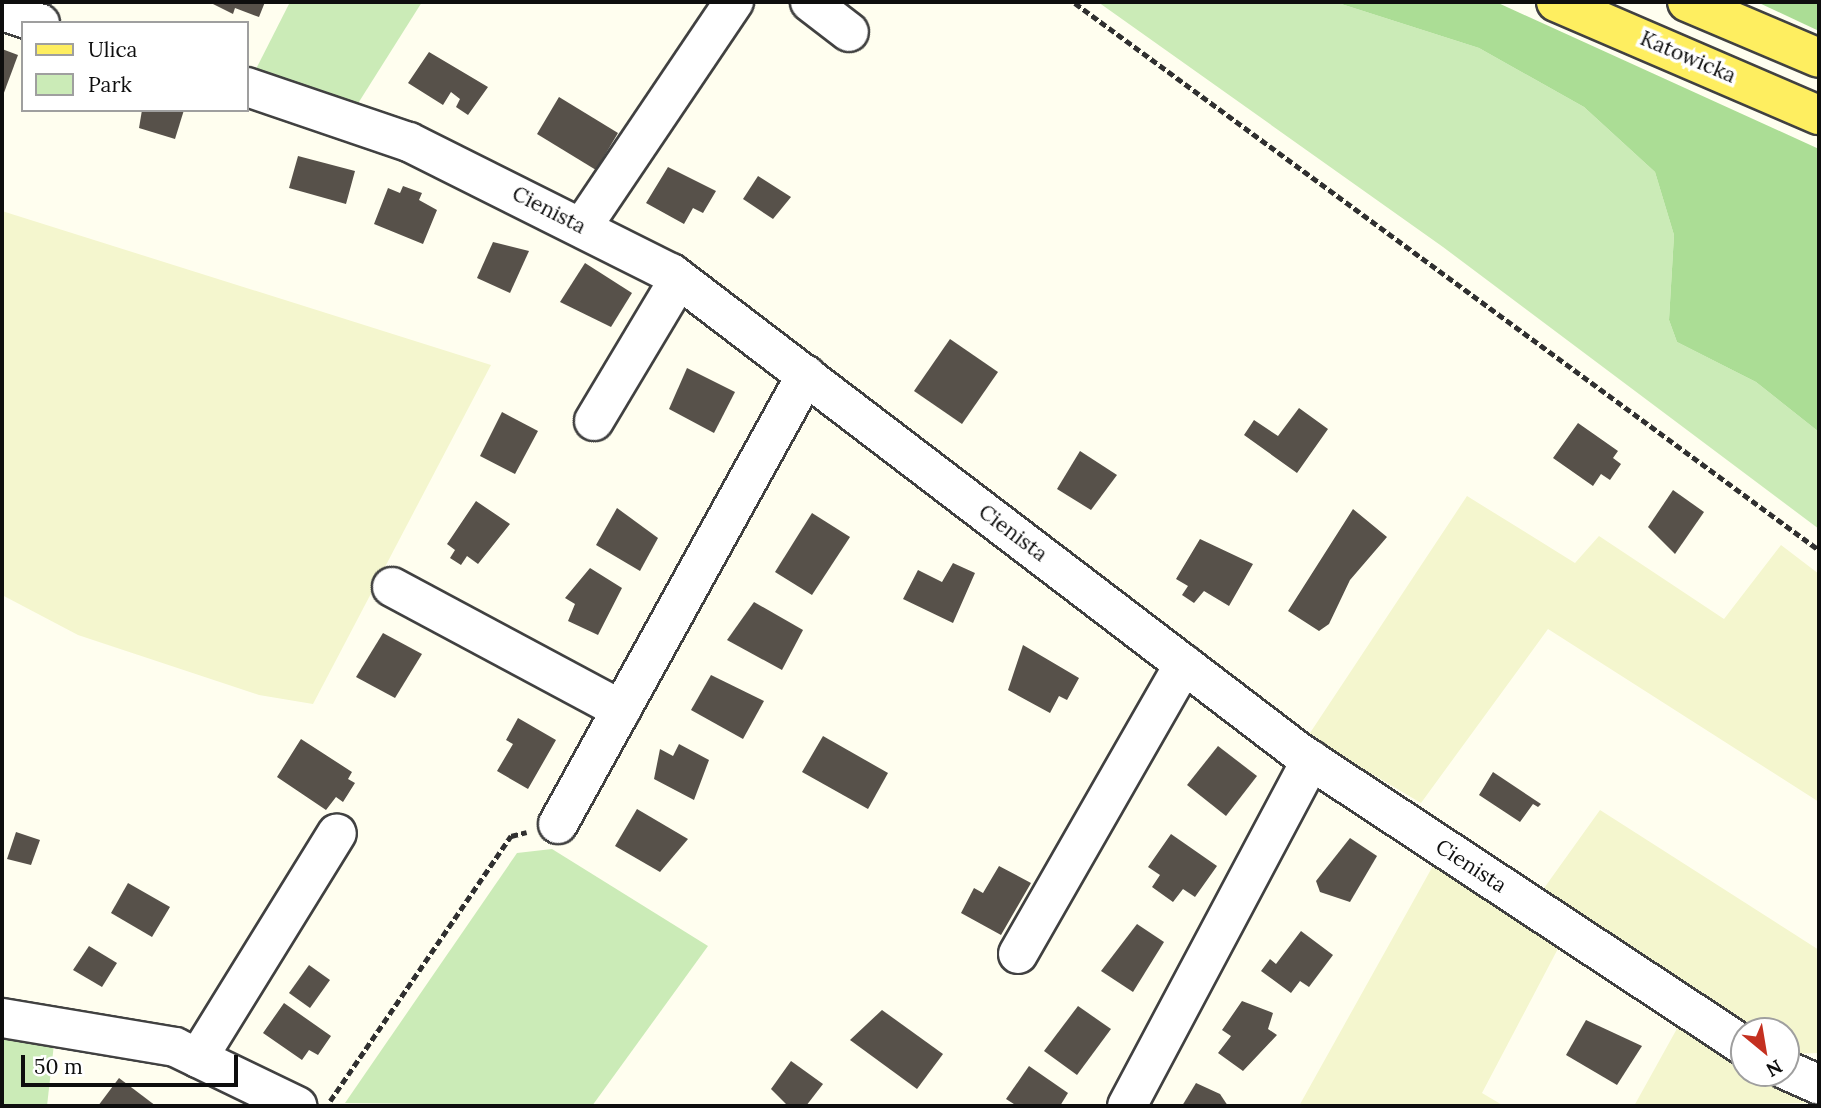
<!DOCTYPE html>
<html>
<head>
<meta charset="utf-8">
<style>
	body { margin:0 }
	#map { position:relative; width:1821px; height:1108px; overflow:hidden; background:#fffeef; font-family:Lora,serif }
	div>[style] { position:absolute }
	.farmland>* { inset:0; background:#f4f6ce }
	.green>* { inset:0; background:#cbebb7 }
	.forest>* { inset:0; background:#abdd95 }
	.building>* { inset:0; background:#57514a }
	.path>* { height:4.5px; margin-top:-2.25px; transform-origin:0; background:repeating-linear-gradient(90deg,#303030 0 7px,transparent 0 10.5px) }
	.roads { filter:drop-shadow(2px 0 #414141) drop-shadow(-2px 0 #414141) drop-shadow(0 2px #414141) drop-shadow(0 -2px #414141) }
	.minor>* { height:38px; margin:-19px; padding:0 19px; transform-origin:19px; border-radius:19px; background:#fff }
	.major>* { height:38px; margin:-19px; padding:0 19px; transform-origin:19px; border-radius:19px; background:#feee60 }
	span { translate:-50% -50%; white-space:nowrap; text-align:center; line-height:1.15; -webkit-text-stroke:7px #fff; paint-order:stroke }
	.street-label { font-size:21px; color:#0e0e0e }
	.frame { position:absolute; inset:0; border:4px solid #0e0e0e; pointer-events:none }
	.legend { position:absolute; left:21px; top:21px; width:228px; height:91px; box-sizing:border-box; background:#fff; border:2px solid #9f9f9f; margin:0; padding:9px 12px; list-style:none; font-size:21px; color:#0e0e0e }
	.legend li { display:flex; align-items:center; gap:14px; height:35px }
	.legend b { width:35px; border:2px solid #9f9f9f }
	.north { position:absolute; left:1730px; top:1017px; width:70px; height:70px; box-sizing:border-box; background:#fff; border:2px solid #9f9f9f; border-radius:50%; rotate:150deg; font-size:19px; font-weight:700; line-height:28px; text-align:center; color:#0e0e0e }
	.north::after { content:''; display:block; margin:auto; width:24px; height:32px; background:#c43020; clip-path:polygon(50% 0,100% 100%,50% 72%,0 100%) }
	.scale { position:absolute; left:21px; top:1055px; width:217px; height:32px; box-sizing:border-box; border:4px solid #0e0e0e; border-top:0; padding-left:9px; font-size:21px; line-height:24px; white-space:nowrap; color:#0e0e0e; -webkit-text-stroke:5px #fff; paint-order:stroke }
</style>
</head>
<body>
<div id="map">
	<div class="farmland">
		<div style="clip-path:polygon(2px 211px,491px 365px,313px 704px,259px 695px,78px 635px,2px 595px)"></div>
		<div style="clip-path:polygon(1467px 496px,1575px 563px,1599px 536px,1724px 619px,1781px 545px,1819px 574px,1819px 802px,1548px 629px,1421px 803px,1308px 736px)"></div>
		<div style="clip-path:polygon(1600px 810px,1819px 950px,1819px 1053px,1787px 1054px,1786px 1031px,1753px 1031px,1542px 891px)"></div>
		<div style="clip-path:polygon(1434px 864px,1562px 941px,1482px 1093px,1504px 1106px,1299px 1106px)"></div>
		<div style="clip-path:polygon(1679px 1025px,1744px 1064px,1744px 1073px,1758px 1073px,1808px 1103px,1634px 1106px)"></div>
	</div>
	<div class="green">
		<div style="clip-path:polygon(290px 2px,422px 2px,357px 105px,256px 69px)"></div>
		<div style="clip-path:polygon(1098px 2px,1335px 2px,1479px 48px,1584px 107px,1655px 172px,1674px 235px,1669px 320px,1677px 342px,1756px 382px,1819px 432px,1819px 529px,1443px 247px)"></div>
		<div style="clip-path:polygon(552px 849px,708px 946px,592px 1106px,345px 1103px,517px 853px)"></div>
		<div style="clip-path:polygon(2px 1036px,54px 1044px,47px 1106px,2px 1106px)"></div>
	</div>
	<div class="forest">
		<div style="clip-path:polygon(1335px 2px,1496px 2px,1819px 149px,1819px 432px,1756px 382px,1677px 342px,1669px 320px,1674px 235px,1655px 172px,1584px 107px,1479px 48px)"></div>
		<div style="clip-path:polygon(1757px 2px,1819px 2px,1819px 31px)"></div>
	</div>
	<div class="building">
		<div style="clip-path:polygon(209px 2px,265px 2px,259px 17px,235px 8px,233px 14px)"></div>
		<div style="clip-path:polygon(2px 49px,18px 55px,2px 98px)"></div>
		<div style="clip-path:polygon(429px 52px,488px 87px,468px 115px,456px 107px,460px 99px,451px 92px,443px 105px,408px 83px)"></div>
		<div style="clip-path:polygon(559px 97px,618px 133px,596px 170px,537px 134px)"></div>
		<div style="clip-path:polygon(142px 110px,184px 110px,175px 139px,139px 128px)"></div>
		<div style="clip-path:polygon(298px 156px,355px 171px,346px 204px,289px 188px)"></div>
		<div style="clip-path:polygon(668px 167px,716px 191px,703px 213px,693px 208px,684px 224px,646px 203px)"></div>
		<div style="clip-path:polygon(758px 176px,791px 197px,773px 219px,743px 199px)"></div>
		<div style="clip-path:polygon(403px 186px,422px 193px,419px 200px,437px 210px,423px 244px,374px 224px,388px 188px,400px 193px)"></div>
		<div style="clip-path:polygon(493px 242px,529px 251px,510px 293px,477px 278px)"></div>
		<div style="clip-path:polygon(585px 263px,632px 293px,611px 327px,560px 302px)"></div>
		<div style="clip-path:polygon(950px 339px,998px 372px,962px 424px,914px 391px)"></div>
		<div style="clip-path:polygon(687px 368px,735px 392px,714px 433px,669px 409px)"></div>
		<div style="clip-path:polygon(1299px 408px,1328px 429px,1297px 473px,1244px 435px,1254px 420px,1278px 436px)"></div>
		<div style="clip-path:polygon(502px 412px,538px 431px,515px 474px,480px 456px)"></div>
		<div style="clip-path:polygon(1578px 423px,1618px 451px,1613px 458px,1621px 464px,1610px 480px,1601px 474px,1593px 486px,1553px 458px)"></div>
		<div style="clip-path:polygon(1080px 451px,1117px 475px,1091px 510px,1057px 489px)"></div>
		<div style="clip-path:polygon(1673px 490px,1704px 512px,1675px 554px,1648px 527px)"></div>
		<div style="clip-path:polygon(476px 501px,510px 524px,478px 564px,467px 556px,461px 565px,450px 558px,455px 550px,447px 544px)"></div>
		<div style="clip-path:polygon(617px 508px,658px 538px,640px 571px,596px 545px)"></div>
		<div style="clip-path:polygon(1353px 509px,1387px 537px,1350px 580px,1329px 624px,1319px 631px,1288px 611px)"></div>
		<div style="clip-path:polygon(812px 513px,850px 537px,812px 595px,775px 572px)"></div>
		<div style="clip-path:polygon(1200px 539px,1253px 564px,1229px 606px,1204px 591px,1194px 603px,1182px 595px,1188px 586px,1176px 579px)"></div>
		<div style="clip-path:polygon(953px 563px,975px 573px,953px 623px,903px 599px,918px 570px,942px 582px)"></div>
		<div style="clip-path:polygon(590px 568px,622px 588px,598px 635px,568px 621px,575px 604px,565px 598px)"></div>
		<div style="clip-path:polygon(754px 602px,803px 630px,782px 670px,727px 640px)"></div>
		<div style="clip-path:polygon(383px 633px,422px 654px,395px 698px,356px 677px)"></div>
		<div style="clip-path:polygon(1023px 645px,1079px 678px,1067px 700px,1059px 696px,1050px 713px,1008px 690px)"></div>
		<div style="clip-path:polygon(711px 675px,764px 701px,743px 739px,691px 710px)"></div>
		<div style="clip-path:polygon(518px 718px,556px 740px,528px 789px,497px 771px,513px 744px,506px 740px)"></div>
		<div style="clip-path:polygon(823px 736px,888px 773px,868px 809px,802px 772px)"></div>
		<div style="clip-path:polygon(301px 739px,352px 772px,348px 779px,355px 783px,343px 802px,336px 797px,326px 810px,277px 777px)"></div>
		<div style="clip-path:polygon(679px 744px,709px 760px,694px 800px,654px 779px,660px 749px,673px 756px)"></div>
		<div style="clip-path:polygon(1218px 746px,1257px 776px,1226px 816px,1187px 785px)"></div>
		<div style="clip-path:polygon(1493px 772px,1541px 804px,1538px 807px,1533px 804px,1520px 822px,1479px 795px)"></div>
		<div style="clip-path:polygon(637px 809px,688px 839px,660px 872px,615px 846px)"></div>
		<div style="clip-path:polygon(16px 832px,40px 840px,31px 865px,7px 859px)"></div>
		<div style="clip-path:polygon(1171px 834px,1217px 866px,1195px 897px,1183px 889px,1173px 902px,1152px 887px,1160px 875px,1148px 867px)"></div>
		<div style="clip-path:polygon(1350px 838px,1377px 856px,1350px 902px,1320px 892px,1316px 881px)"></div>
		<div style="clip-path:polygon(999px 866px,1031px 883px,1001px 935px,961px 913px,974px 888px,983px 893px)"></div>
		<div style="clip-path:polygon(128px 883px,170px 907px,152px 937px,111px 913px)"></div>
		<div style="clip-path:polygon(1137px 924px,1164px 942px,1133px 992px,1101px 971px)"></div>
		<div style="clip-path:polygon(1301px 931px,1333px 955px,1309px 987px,1300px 981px,1291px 993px,1261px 971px,1270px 959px,1276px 964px)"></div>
		<div style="clip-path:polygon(89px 946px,117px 963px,102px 987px,73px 970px)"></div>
		<div style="clip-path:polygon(309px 965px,330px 980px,310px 1008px,289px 993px)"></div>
		<div style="clip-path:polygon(1242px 1001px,1273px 1013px,1268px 1029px,1277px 1035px,1243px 1071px,1218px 1053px,1231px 1036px,1222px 1030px)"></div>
		<div style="clip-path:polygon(284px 1003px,331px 1036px,318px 1055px,309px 1050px,302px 1060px,263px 1033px)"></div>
		<div style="clip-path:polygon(1078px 1006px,1111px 1029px,1077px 1075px,1044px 1051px)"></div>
		<div style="clip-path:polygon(882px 1010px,943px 1054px,917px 1089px,850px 1040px)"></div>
		<div style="clip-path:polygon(1586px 1020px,1642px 1046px,1617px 1085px,1566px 1055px)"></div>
		<div style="clip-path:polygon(791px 1061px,823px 1084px,806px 1106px,788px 1106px,771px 1089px)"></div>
		<div style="clip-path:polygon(1029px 1066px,1068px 1093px,1060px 1106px,1017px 1106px,1006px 1099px)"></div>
		<div style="clip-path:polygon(119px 1078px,156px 1106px,98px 1106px)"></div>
		<div style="clip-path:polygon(1196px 1083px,1220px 1094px,1228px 1106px,1182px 1106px)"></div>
	</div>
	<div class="path">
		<div style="left:1075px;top:3px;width:923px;rotate:36.32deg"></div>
		<div style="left:330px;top:1101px;width:321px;rotate:-55.7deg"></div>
		<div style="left:511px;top:836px;width:16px;rotate:-14deg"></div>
	</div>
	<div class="roads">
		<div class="minor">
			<div style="left:810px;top:2px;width:49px;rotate:37.6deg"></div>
			<div style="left:2px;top:11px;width:40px;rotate:18deg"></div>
			<div style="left:247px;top:87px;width:171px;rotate:18.8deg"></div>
			<div style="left:409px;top:142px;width:293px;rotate:26.6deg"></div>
			<div style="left:671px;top:273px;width:791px;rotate:37.35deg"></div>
			<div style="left:1300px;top:753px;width:532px;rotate:33.42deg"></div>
			<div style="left:582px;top:227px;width:272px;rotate:-56deg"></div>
			<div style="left:594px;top:421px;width:165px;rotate:-59.1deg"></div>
			<div style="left:392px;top:587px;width:260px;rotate:28.2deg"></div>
			<div style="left:558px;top:824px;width:513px;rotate:-61.09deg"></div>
			<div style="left:1018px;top:954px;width:334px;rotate:-60.2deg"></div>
			<div style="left:2px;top:1018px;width:175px;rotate:9.5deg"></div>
			<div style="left:175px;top:1047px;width:136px;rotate:25.8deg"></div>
			<div style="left:198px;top:1058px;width:264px;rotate:-58.3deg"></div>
			<div style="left:1786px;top:1070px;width:36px;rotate:24deg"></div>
			<div style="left:1127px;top:1106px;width:392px;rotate:-62deg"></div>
		</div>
		<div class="major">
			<div style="left:1556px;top:2px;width:286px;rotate:23.3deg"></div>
			<div style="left:1687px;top:2px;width:143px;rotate:23deg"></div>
		</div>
	</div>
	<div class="street-label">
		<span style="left:1688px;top:57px;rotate:23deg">Katowicka</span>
		<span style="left:549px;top:210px;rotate:27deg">Cienista</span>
		<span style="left:1013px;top:533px;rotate:37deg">Cienista</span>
		<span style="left:1471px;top:866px;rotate:33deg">Cienista</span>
	</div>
	<div class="frame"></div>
	<ul class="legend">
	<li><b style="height:9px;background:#feee60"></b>Ulica</li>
	<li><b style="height:19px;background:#cbebb7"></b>Park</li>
	</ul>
	<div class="north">N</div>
	<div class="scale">50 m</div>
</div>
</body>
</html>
